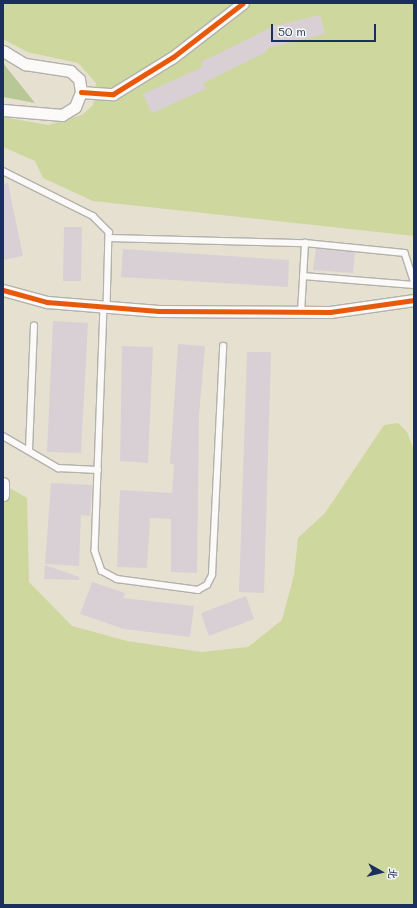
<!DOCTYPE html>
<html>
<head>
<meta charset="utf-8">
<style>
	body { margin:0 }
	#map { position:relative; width:417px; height:908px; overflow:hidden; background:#e6e0d1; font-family:Mali,"LXGW WenKai TC",sans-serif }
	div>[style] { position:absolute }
	.green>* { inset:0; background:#ced79e }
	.forest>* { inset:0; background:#b8c796 }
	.building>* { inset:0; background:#d8d0d5 }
	.roads { filter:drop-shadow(1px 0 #b3b1ad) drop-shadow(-1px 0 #b3b1ad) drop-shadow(0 1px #b3b1ad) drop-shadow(0 -1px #b3b1ad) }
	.lane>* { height:5.5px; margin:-2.75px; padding:0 2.75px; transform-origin:2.75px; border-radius:2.75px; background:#fbfaf8 }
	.street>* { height:11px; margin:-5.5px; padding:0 5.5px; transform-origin:5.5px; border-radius:5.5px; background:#fbfaf8 }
	.cycleway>* { height:5px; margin:-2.5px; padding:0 2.5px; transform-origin:2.5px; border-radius:2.5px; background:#e8590c }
	span { translate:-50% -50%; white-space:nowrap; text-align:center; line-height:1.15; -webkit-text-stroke:4px #f6f6f2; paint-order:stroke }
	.frame { position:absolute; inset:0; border:4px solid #1b2f5e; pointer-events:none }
	.north { position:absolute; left:361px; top:852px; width:40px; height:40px; -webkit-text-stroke:3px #f6f6f2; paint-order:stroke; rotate:98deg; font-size:11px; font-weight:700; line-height:16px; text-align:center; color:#1b2f5e }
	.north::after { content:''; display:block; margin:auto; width:14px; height:18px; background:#1b2f5e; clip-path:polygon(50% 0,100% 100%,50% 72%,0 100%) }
	.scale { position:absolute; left:271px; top:24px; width:105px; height:18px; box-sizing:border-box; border:2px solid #1b2f5e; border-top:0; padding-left:5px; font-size:12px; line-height:14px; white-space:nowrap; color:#1b2f5e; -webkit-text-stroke:3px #f6f6f2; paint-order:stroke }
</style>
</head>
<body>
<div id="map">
	<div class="green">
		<div style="clip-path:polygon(3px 3px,414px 3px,414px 236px,93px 201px,43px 178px,35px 161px,3px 147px,3px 117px,48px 125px,82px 115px,93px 105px,96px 83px,78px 63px,27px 52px,3px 39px)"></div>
		<div style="clip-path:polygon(398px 423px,407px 432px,414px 451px,414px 905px,3px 905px,3px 484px,27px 498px,29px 582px,72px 626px,127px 641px,201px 652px,248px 647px,282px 620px,294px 575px,298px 538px,325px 513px,384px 425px)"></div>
	</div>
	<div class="forest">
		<div style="clip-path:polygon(3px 63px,35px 103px,3px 97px)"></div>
	</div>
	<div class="building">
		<div style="clip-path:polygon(320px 15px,325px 34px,267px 48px,268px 51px,203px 83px,206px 89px,152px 113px,143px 94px,203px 67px,201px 62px,274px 26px)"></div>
		<div style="clip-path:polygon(8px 183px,23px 256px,3px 260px,3px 184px)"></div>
		<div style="clip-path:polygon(64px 227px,82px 227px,81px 281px,63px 281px)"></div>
		<div style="clip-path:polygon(316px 248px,355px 252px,353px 273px,313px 270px)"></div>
		<div style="clip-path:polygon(123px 249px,289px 260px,288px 287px,121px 277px)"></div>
		<div style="clip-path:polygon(53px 321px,88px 323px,81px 453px,47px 452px)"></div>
		<div style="clip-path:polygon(178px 344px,205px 346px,199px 415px,197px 573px,171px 572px,171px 519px,150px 518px,147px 568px,117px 567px,120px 490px,172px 493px,174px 464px,170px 464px)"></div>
		<div style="clip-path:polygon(122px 346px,153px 347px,148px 463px,120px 461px)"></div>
		<div style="clip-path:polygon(247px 352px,271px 352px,264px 593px,239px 592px)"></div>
		<div style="clip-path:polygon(51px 483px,92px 485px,90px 516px,81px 515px,79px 566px,45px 564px)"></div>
		<div style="clip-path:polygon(45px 565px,79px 577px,79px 580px,44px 579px)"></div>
		<div style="clip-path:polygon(92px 582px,125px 593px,123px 598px,194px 606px,190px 637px,124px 629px,80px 614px)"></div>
		<div style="clip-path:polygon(246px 596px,254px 619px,209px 636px,201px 613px)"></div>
	</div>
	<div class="roads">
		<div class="lane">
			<div style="left:3px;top:171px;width:101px;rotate:26.6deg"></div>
			<div style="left:93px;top:216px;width:23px;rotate:45deg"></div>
			<div style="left:109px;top:232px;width:75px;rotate:91.5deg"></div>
			<div style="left:109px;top:238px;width:196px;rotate:1.5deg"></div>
			<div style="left:305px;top:243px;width:100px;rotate:5.7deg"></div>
			<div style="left:405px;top:253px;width:29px;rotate:72deg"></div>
			<div style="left:303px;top:276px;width:111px;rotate:4.6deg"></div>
			<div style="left:104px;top:307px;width:244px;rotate:92.1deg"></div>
			<div style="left:95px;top:551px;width:21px;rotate:71deg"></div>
			<div style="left:102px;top:571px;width:17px;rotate:28deg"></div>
			<div style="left:117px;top:579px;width:82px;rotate:7.7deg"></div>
			<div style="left:198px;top:590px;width:10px;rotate:-29deg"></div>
			<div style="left:207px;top:585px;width:11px;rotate:-63deg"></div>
			<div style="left:212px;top:575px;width:229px;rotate:-87.2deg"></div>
			<div style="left:301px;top:313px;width:70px;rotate:-86.7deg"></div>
			<div style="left:3px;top:436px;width:64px;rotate:30.2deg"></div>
			<div style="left:58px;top:468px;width:40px;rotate:2.9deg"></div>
			<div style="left:29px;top:450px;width:124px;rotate:-87.7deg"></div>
		</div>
		<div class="street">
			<div style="left:3px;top:51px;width:26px;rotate:31deg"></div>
			<div style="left:25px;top:64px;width:46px;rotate:8.8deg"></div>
			<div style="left:70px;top:71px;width:12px;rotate:42deg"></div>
			<div style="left:79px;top:79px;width:13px;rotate:81deg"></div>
			<div style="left:81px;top:92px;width:16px;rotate:112deg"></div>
			<div style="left:75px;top:107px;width:15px;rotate:148deg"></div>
			<div style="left:62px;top:115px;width:59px;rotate:-175.2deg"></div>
			<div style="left:81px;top:92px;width:32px;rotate:4deg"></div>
			<div style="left:113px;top:94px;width:70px;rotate:-31.7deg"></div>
			<div style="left:173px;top:57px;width:88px;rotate:-37.6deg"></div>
			<div style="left:3px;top:290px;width:46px;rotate:15.3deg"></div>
			<div style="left:47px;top:302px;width:112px;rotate:4.6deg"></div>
			<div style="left:159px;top:311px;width:171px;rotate:0.3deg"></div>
			<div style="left:330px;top:312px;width:85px;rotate:-8.1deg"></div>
			<div style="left:3px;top:483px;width:12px;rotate:90deg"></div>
		</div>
	</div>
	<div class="cycleway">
		<div style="left:81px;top:92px;width:32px;rotate:4deg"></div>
		<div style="left:113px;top:94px;width:70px;rotate:-31.7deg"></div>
		<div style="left:173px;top:57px;width:88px;rotate:-37.6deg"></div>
		<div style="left:3px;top:290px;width:46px;rotate:15.3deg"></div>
		<div style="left:47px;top:302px;width:112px;rotate:4.6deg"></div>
		<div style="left:159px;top:311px;width:171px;rotate:0.3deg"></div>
		<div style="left:330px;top:312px;width:85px;rotate:-8.1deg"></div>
	</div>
	<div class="frame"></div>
	<div class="north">北</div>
	<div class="scale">50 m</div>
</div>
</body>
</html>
